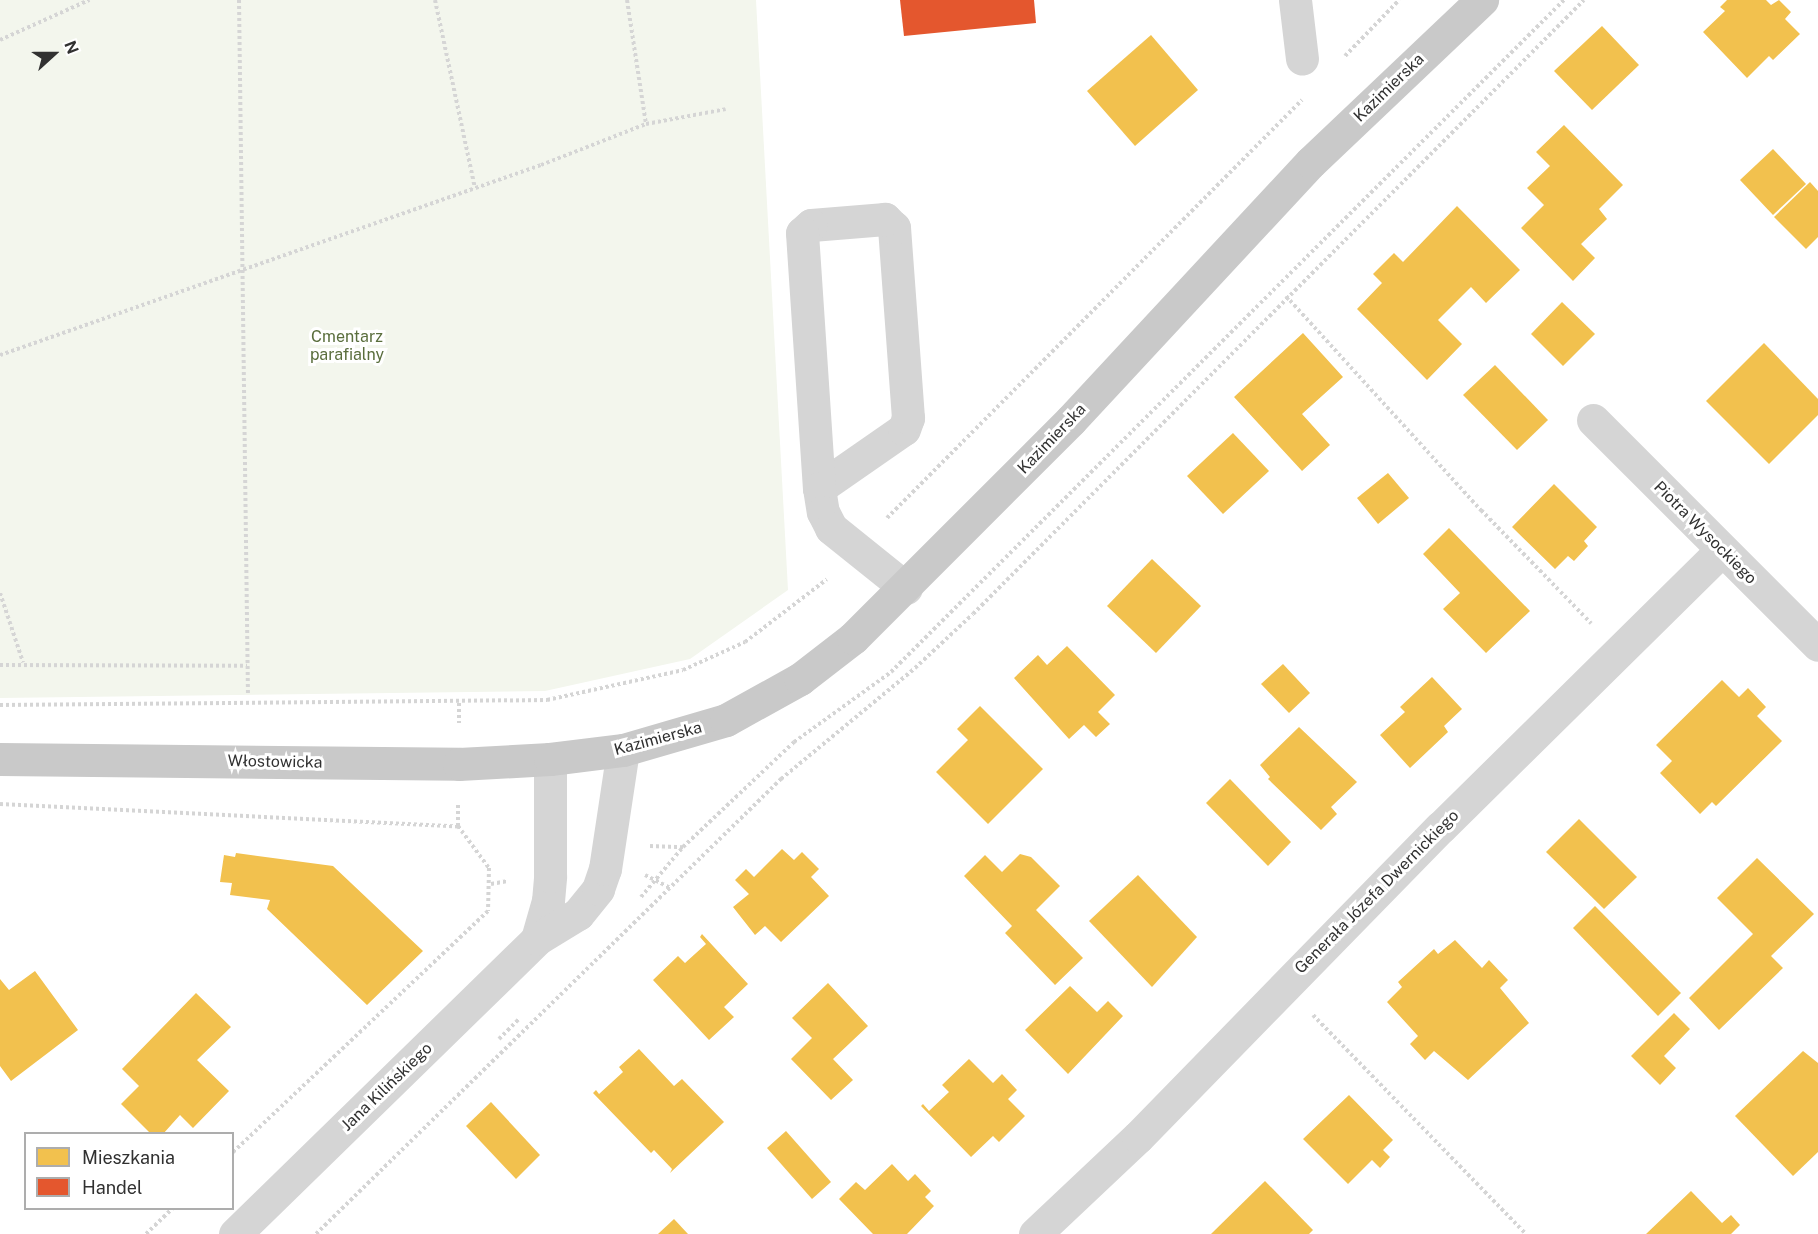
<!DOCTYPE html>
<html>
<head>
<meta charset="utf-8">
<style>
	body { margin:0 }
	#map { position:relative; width:1818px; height:1234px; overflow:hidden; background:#fff; font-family:"Public Sans",sans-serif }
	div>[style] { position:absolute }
	.green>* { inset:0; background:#f3f6ed }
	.homes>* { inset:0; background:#f2c14e }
	.shops>* { inset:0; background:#e4572e }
	.path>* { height:4px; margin-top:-2px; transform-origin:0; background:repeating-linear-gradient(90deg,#d5d5d5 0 3px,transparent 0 6px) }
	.minor>* { height:33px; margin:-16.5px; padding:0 16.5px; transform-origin:16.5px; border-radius:16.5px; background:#d5d5d5 }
	.major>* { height:33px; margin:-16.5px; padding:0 16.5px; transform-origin:16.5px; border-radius:16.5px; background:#c9c9c9 }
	span { translate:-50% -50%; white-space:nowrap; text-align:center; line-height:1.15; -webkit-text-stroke:6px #fff; paint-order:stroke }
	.street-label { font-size:16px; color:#313131 }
	.park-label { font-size:16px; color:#5a6e3d }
	.legend { position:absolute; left:24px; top:1132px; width:210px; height:78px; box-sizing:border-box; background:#fff; border:2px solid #adadad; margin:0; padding:8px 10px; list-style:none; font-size:18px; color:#313131 }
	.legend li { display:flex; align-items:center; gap:12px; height:30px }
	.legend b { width:30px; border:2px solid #adadad }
	.north { position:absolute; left:24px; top:24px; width:60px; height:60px; -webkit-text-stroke:4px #fff; paint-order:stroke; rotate:69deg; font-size:16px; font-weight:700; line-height:24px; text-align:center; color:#313131 }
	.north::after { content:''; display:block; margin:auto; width:21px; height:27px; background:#313131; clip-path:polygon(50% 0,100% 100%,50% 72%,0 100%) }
</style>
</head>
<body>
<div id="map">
	<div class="green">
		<div style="clip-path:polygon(0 0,756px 0,788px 590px,690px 659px,545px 691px,0 698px)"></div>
	</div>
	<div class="homes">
		<div style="clip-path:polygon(1727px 0,1766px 0,1771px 5px,1779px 0,1791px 12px,1785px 19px,1800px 34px,1773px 60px,1769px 56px,1747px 78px,1703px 32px,1725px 11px,1720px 7px)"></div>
		<div style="clip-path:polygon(1602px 26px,1639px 65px,1592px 110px,1554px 71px)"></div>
		<div style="clip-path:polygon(1151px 35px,1198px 90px,1135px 146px,1087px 91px)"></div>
		<div style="clip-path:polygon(1564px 125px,1623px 185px,1599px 209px,1607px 219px,1581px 244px,1595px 258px,1573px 281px,1521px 228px,1544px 205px,1527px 188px,1550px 166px,1536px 152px)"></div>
		<div style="clip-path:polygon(1773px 149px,1806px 184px,1773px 215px,1740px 180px)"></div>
		<div style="clip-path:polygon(1810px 182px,1818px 191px,1818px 237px,1806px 249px,1774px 217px)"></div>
		<div style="clip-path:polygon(1457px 206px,1520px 270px,1486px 303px,1471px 287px,1438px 320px,1462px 344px,1427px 380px,1357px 309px,1382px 283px,1373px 274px,1394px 253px,1403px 262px)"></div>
		<div style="clip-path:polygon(1562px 302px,1595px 334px,1563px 366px,1531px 334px)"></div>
		<div style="clip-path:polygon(1303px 333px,1343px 377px,1302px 414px,1330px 445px,1302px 471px,1234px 397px)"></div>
		<div style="clip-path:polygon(1764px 343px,1818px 399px,1818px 415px,1769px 464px,1706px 401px)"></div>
		<div style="clip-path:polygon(1495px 365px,1548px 420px,1517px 450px,1463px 395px)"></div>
		<div style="clip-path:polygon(1233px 433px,1269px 471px,1223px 514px,1187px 476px)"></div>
		<div style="clip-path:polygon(1388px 473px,1409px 498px,1378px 524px,1357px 498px)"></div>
		<div style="clip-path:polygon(1554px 484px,1597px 527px,1584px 541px,1588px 546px,1574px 561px,1568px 556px,1555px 569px,1512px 527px)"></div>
		<div style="clip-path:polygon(1449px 528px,1530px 611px,1486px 653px,1443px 609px,1460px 593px,1423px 554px)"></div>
		<div style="clip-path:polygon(1152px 559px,1201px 606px,1156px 653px,1107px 606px)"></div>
		<div style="clip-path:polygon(1067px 646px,1115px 695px,1098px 712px,1110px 724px,1096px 737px,1084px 725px,1069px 739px,1014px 678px,1038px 655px,1047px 665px)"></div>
		<div style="clip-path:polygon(1283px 664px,1310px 693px,1289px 713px,1261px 684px)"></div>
		<div style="clip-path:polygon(1432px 677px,1462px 709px,1444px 726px,1448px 732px,1410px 768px,1380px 735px,1405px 712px,1400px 707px)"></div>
		<div style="clip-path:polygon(1722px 680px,1739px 697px,1748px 688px,1766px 707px,1757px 716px,1782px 741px,1716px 806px,1712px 802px,1700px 814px,1660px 773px,1672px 761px,1656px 745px)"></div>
		<div style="clip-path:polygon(980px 706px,1043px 769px,988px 824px,936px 772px,968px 740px,957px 729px)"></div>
		<div style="clip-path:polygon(1299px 727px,1357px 782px,1331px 807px,1337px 814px,1321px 830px,1268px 779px,1270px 777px,1260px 765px)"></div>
		<div style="clip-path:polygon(1230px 779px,1291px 842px,1268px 866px,1206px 803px)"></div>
		<div style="clip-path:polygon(1579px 819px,1637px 877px,1604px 909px,1546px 852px)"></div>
		<div style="clip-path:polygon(782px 849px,794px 860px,802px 852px,819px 869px,811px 877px,829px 896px,781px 942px,765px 926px,755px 935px,733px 907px,749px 894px,735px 880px,746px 869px,754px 877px)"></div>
		<div style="clip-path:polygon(236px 853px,333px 866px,423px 951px,367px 1005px,267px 909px,270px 900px,230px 895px,232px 883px,220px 882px,224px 855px,235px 857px)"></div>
		<div style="clip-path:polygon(1020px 854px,1031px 857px,1060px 886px,1036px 910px,1083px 958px,1055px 985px,1005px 933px,1012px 926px,964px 876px,985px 855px,1002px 872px)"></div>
		<div style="clip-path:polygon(1757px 858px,1814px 914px,1771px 956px,1783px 968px,1719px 1030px,1689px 998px,1753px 934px,1717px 898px)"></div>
		<div style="clip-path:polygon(1138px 875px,1197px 937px,1152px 987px,1089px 921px)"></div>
		<div style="clip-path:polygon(1595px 906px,1681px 993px,1658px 1016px,1573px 928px)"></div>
		<div style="clip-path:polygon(702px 934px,748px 984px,724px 1007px,734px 1017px,709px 1040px,653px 980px,678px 956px,685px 963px,706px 944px,700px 937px)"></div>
		<div style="clip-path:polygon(1455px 940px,1482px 968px,1489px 960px,1508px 980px,1500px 988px,1529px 1023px,1468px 1080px,1434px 1051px,1425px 1060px,1410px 1044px,1418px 1036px,1387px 1002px,1402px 987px,1398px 982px,1434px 949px,1438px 954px)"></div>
		<div style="clip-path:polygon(35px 971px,78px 1030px,11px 1081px,0 1066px,0 979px,9px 990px)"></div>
		<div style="clip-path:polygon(828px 983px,868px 1026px,833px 1059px,853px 1080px,831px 1100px,791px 1059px,812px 1038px,792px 1018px)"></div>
		<div style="clip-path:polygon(1070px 986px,1097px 1012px,1108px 1001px,1123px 1016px,1068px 1074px,1025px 1030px)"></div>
		<div style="clip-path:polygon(196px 993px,231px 1027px,197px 1060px,229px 1091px,193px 1128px,180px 1115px,163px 1134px,151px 1134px,121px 1104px,139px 1086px,122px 1069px)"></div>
		<div style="clip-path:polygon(1674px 1013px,1690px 1029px,1664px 1056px,1676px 1068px,1660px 1085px,1631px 1056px)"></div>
		<div style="clip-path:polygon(639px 1049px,674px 1086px,682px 1079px,724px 1122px,670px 1173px,672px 1169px,654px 1150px,651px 1153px,593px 1093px,596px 1090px,599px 1094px,623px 1072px,619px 1067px)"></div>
		<div style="clip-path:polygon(1803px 1051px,1818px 1063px,1818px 1152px,1793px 1176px,1735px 1116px)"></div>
		<div style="clip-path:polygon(969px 1059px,993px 1083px,1002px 1074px,1017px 1090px,1008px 1099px,1025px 1116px,999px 1142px,993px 1136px,971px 1157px,921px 1106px,923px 1104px,929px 1111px,949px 1092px,942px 1085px)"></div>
		<div style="clip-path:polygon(1349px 1095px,1393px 1140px,1383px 1150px,1390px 1157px,1380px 1168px,1372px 1160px,1348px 1184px,1303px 1139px)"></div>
		<div style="clip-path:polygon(491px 1102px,540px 1155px,516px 1179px,466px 1126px)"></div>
		<div style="clip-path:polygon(786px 1131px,831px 1182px,812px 1199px,767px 1148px)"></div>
		<div style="clip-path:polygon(892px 1164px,908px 1181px,915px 1174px,931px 1191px,925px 1197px,934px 1206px,907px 1234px,873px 1234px,839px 1199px,856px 1182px,865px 1190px)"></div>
		<div style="clip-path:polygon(1265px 1181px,1313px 1230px,1309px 1234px,1211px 1234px)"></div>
		<div style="clip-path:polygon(1691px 1191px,1722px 1223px,1731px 1215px,1740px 1225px,1731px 1234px,1646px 1234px)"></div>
		<div style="clip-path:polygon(674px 1219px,688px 1234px,658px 1234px)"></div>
	</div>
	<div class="shops">
		<div style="clip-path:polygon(900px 0,1034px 0,1036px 23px,904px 36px)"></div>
	</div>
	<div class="path">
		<div style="left:239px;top:0;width:695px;rotate:89.26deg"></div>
		<div style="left:435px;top:0;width:192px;rotate:78deg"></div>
		<div style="left:627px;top:0;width:125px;rotate:81.3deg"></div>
		<div style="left:0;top:40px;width:98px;rotate:-24.2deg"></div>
		<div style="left:1345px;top:56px;width:78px;rotate:-46deg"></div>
		<div style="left:1286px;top:296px;width:290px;rotate:47.7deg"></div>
		<div style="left:1481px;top:510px;width:158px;rotate:45.8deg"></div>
		<div style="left:0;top:355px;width:573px;rotate:-19.35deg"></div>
		<div style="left:541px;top:165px;width:113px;rotate:-21.3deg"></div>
		<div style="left:646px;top:124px;width:81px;rotate:-10.6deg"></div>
		<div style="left:887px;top:518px;width:589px;rotate:-45.21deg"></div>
		<div style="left:0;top:593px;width:73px;rotate:71.6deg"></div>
		<div style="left:0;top:665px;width:247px;rotate:0.2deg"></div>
		<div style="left:459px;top:703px;width:20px;rotate:90deg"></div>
		<div style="left:0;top:705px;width:547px;rotate:-0.52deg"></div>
		<div style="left:547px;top:700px;width:139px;rotate:-12.4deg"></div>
		<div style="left:683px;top:670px;width:68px;rotate:-24.3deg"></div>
		<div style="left:745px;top:642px;width:103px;rotate:-37.5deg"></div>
		<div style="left:0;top:804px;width:459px;rotate:2.8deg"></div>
		<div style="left:458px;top:826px;width:52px;rotate:53.6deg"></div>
		<div style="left:489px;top:868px;width:43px;rotate:91.3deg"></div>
		<div style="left:488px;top:911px;width:352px;rotate:136.6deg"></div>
		<div style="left:458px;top:826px;width:21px;rotate:-90deg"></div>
		<div style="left:650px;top:846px;width:33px;rotate:2deg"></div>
		<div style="left:645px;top:875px;width:29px;rotate:27deg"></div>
		<div style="left:491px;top:884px;width:17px;rotate:-10deg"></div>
		<div style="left:641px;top:897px;width:65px;rotate:-50deg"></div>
		<div style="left:683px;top:847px;width:153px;rotate:-43.4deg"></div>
		<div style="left:794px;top:742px;width:120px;rotate:-35.8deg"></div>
		<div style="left:891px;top:672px;width:951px;rotate:-44.96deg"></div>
		<div style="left:1313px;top:1015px;width:305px;rotate:45.8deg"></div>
		<div style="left:499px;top:1039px;width:28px;rotate:-45deg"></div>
		<div style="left:146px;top:1234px;width:37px;rotate:-44deg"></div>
		<div style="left:316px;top:1234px;width:651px;rotate:-44.38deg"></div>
		<div style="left:781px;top:779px;width:174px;rotate:-39.6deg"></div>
		<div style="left:915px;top:668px;width:79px;rotate:-43deg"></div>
		<div style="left:973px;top:614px;width:866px;rotate:-45.14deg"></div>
	</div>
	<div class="minor">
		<div style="left:1295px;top:0;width:59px;rotate:83.2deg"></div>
		<div style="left:1593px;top:420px;width:318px;rotate:45deg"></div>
		<div style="left:819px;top:488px;width:103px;rotate:-34.8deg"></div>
		<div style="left:904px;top:429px;width:12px;rotate:-70deg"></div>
		<div style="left:908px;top:418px;width:191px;rotate:-94.2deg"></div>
		<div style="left:894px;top:228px;width:13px;rotate:-135deg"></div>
		<div style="left:885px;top:219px;width:74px;rotate:175.4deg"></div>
		<div style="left:811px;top:225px;width:12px;rotate:138deg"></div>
		<div style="left:802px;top:233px;width:256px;rotate:86.2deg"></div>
		<div style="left:819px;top:488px;width:24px;rotate:81deg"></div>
		<div style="left:823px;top:512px;width:18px;rotate:63deg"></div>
		<div style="left:831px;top:528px;width:96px;rotate:38.7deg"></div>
		<div style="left:537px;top:939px;width:40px;rotate:-74deg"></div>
		<div style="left:548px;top:901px;width:25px;rotate:-85deg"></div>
		<div style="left:550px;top:876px;width:117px;rotate:-90deg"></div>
		<div style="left:235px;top:1234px;width:422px;rotate:-44.3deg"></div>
		<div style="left:537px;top:939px;width:48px;rotate:-31.4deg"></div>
		<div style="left:578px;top:914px;width:32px;rotate:-51deg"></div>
		<div style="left:598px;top:889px;width:21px;rotate:-71deg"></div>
		<div style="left:605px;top:869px;width:120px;rotate:-81.4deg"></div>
		<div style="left:1035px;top:1234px;width:141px;rotate:-43.3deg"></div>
		<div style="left:1138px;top:1137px;width:433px;rotate:-45.7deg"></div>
		<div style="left:1441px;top:827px;width:393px;rotate:-44.6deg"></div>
	</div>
	<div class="major">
		<div style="left:0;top:759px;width:459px;rotate:0.6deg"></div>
		<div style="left:459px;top:764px;width:91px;rotate:-3.1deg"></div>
		<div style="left:550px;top:759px;width:74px;rotate:-7deg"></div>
		<div style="left:623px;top:750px;width:107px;rotate:-16.2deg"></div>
		<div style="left:726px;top:720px;width:85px;rotate:-29deg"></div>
		<div style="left:800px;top:679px;width:67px;rotate:-37.7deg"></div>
		<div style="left:853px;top:638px;width:308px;rotate:-45deg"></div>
		<div style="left:1071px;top:420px;width:352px;rotate:-47.1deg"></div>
		<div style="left:1311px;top:162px;width:236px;rotate:-43.5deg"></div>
	</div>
	<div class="street-label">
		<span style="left:1389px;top:88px;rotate:-44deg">Kazimierska</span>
		<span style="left:1052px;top:439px;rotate:-46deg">Kazimierska</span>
		<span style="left:1705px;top:533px;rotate:45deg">Piotra Wysockiego</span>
		<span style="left:658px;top:739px;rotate:-15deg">Kazimierska</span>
		<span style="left:275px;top:762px;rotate:1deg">Włostowicka</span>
		<span style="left:1377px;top:892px;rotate:-45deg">Generała Józefa Dwernickiego</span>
		<span style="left:387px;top:1087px;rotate:-44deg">Jana Kilińskiego</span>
	</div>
	<div class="park-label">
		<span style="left:347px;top:346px">Cmentarz<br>parafialny</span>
	</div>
	<ul class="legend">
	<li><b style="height:16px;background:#f2c14e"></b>Mieszkania</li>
	<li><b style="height:16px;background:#e4572e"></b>Handel</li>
	</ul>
	<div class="north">N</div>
</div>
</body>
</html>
